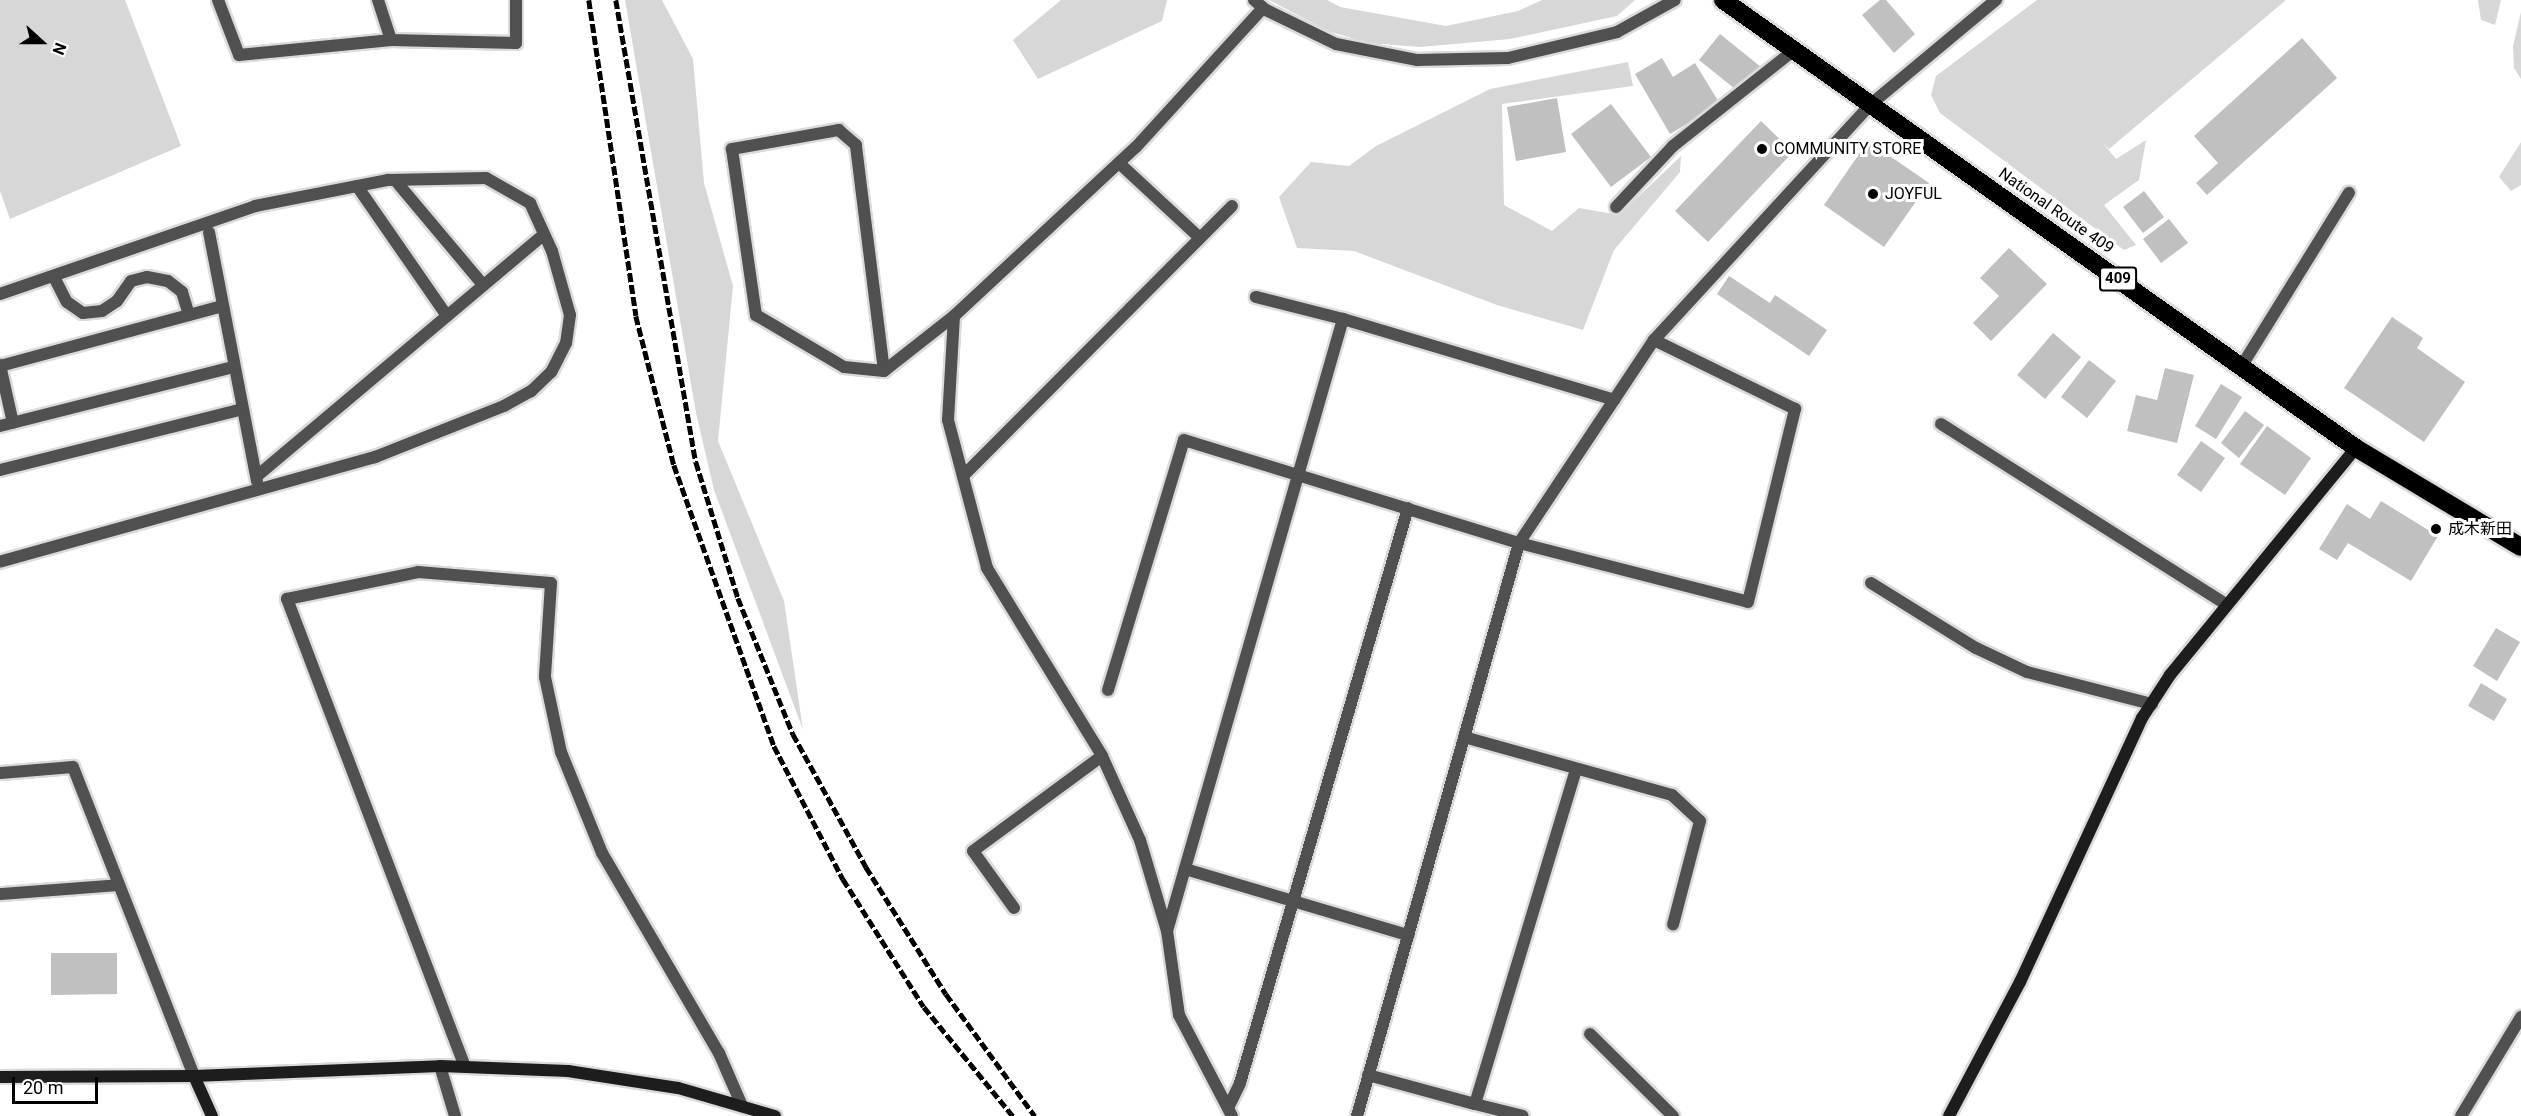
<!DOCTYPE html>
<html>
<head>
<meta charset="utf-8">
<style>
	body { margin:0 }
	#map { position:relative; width:2521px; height:1116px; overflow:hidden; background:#fff; font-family:Roboto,"Noto Sans JP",sans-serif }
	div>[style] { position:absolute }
	.green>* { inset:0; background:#d7d7d7 }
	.building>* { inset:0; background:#c0c0c0 }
	.roads { filter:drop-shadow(2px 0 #dbdbdb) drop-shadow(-2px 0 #dbdbdb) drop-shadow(0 2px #dbdbdb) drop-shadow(0 -2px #dbdbdb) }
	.lane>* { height:12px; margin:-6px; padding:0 6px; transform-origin:6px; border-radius:6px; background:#505050 }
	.street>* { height:12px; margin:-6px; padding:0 6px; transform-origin:6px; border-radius:6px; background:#505050 }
	.secondary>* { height:12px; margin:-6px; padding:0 6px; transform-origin:6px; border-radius:6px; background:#1d1d1d }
	.highway>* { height:18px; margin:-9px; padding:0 9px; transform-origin:9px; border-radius:9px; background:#000 }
	.rail>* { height:4.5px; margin-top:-2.25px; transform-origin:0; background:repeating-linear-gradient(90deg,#000 0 9px,transparent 0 12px) }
	.dots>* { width:16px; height:16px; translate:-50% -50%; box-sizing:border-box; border:3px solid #fff; border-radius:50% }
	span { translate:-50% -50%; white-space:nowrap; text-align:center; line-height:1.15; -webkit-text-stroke:6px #fff; paint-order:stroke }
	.shield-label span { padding:2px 4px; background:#fff; border:2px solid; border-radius:4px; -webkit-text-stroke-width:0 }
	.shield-label { font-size:15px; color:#000; font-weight:700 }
	.poi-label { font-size:16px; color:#000 }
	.left { translate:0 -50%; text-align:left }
	.street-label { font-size:16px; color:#000 }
	.north { position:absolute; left:12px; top:12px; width:60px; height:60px; -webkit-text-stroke:4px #fff; paint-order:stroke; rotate:111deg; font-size:16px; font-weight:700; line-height:24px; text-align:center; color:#000 }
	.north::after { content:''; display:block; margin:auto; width:21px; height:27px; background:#000; clip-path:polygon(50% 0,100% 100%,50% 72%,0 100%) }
	.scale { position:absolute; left:12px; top:1077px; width:86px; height:27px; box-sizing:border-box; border:3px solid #000; border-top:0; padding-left:8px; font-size:18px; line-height:21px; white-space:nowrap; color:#000; -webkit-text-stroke:4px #fff; paint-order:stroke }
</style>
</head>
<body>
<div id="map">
	<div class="green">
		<div style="clip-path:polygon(0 0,125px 0,181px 146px,10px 219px,0 191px)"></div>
		<div style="clip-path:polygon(625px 0,662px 0,693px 59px,704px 183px,733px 286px,718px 441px,784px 601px,803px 730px,714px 490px,696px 413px)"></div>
		<div style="clip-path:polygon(1061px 0,1167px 0,1162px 21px,1038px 79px,1013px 40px)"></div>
		<div style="clip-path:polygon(1269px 0,1327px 0,1340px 7px,1446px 26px,1518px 11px,1542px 0,1635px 0,1617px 16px,1510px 39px,1420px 47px,1368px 43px,1328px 31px)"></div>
		<div style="clip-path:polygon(2037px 0,2286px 0,2109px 149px,2102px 142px,2116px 159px,2146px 140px,2139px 180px,2104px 205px,2136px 245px,2124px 250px,1940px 113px,1931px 95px,1936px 76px)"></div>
		<div style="clip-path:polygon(2478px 0,2501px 0,2495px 25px,2481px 20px)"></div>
		<div style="clip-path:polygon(2521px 12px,2521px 79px,2514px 68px,2513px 46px)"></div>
		<div style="clip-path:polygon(1628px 62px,1633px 86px,1502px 104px,1504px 205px,1552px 231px,1579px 208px,1619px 215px,1681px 156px,1680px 172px,1614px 250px,1583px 330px,1497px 305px,1354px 251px,1297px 248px,1279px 197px,1311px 162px,1349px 166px,1376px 146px,1490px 89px)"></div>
		<div style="clip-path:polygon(2521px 142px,2521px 185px,2511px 191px,2499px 177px)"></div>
	</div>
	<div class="building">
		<div style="clip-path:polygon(1880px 0,1886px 0,1915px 34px,1894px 53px,1862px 15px)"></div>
		<div style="clip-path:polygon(1720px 34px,1761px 67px,1740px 93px,1699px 60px)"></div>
		<div style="clip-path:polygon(2302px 38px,2337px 78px,2207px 195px,2196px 183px,2218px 163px,2194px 136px)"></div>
		<div style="clip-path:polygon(1662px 58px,1673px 77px,1695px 63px,1720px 104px,1670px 134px,1635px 74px)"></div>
		<div style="clip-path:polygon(1557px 98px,1566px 152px,1516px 161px,1507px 107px)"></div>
		<div style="clip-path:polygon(1611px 104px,1651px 157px,1611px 187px,1571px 134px)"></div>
		<div style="clip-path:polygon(1761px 121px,1793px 152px,1708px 242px,1675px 211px)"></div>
		<div style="clip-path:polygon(1868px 141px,1929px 183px,1884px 247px,1824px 205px)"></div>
		<div style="clip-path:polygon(2144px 191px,2164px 217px,2143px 233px,2123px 207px)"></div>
		<div style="clip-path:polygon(2169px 219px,2188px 243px,2161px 263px,2143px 239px)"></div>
		<div style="clip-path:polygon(2009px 248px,2047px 284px,1991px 341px,1973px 323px,1999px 296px,1980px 278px)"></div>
		<div style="clip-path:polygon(1729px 276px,1770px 303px,1775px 295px,1827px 330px,1809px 356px,1717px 294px)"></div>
		<div style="clip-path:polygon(2392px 317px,2423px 338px,2417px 348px,2465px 382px,2424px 442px,2344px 388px)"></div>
		<div style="clip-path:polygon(2053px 333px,2081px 357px,2045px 399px,2017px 375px)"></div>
		<div style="clip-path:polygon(2089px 360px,2116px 381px,2087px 418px,2061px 397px)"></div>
		<div style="clip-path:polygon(2165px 368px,2194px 375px,2177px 443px,2127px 431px,2136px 395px,2157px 400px)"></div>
		<div style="clip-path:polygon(2221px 384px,2242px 397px,2216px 439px,2195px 426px)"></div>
		<div style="clip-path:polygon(2245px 411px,2264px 425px,2239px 458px,2221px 443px)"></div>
		<div style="clip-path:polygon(2267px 426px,2311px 458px,2285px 495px,2240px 464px)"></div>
		<div style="clip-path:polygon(2201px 441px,2225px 458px,2201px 492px,2177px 475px)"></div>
		<div style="clip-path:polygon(2381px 501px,2438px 536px,2411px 581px,2348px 543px,2337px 560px,2319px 549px,2347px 504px,2370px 519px)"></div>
		<div style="clip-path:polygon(2496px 628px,2520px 642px,2497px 681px,2473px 666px)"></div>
		<div style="clip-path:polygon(2481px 683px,2507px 699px,2494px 721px,2468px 706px)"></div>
		<div style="clip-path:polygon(51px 953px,117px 953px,117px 994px,51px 995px)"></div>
	</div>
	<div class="roads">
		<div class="lane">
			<div style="left:395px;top:180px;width:137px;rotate:50deg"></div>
			<div style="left:357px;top:186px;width:158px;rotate:55.3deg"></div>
			<div style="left:209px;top:232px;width:254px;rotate:79.1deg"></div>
			<div style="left:54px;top:277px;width:28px;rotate:63deg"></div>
			<div style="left:67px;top:302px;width:19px;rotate:35deg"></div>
			<div style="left:83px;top:313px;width:19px;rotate:-6deg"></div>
			<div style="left:102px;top:311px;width:18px;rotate:-34deg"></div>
			<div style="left:117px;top:301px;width:24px;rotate:-55deg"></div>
			<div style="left:131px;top:281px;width:16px;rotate:-14deg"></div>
			<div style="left:147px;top:277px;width:21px;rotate:11deg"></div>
			<div style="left:168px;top:281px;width:18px;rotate:38deg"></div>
			<div style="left:182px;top:292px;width:24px;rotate:73deg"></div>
			<div style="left:0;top:294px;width:270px;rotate:-19deg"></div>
			<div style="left:255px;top:206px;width:136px;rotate:-11.1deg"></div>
			<div style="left:388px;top:180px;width:98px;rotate:-1.2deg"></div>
			<div style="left:486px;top:178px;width:51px;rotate:29.6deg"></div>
			<div style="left:530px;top:203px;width:53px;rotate:65.4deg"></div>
			<div style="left:552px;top:251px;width:66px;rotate:74.3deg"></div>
			<div style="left:570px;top:315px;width:28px;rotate:98deg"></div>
			<div style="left:566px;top:343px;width:33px;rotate:117deg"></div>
			<div style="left:551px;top:372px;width:28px;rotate:136deg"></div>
			<div style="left:531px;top:391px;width:31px;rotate:151deg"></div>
			<div style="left:504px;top:406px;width:139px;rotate:158.4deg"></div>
			<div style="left:375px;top:457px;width:389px;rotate:164.4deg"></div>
			<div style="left:0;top:365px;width:59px;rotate:77.4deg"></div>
			<div style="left:0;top:366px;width:230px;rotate:-15.1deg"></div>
			<div style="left:2241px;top:367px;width:205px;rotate:-58.2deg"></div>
			<div style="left:0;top:426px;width:240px;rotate:-14.2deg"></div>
			<div style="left:0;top:470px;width:250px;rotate:-14.1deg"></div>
			<div style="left:257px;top:476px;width:375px;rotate:-40.1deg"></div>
		</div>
		<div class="street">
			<div style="left:218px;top:0;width:59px;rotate:69.1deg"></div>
			<div style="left:239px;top:55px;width:153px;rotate:-5.6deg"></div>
			<div style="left:391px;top:40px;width:125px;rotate:1.4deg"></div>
			<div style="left:516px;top:43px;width:43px;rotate:-90deg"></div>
			<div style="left:378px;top:0;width:42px;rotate:72deg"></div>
			<div style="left:1254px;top:0;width:16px;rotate:40deg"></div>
			<div style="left:1266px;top:10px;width:78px;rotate:25.9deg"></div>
			<div style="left:1336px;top:44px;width:83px;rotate:11.2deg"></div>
			<div style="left:1417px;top:60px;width:91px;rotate:-1.3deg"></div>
			<div style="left:1508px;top:58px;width:112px;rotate:-13.4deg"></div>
			<div style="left:1617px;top:32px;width:66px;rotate:-28.9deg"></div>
			<div style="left:1119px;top:163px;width:110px;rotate:42.8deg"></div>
			<div style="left:1616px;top:207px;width:83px;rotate:-46.9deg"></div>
			<div style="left:1673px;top:146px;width:154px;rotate:-38.4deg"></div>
			<div style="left:954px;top:316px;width:104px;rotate:93.3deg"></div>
			<div style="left:948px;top:420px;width:153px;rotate:75.2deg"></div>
			<div style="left:987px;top:568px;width:220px;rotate:58.5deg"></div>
			<div style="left:1102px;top:756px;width:92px;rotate:65.7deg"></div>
			<div style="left:1140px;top:840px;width:95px;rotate:73.5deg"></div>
			<div style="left:1343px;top:319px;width:283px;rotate:16.6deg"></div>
			<div style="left:884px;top:371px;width:228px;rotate:-97.1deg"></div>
			<div style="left:856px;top:145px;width:23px;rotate:-139deg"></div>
			<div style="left:839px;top:130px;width:109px;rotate:169.9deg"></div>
			<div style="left:732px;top:149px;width:168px;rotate:81.8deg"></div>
			<div style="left:756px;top:315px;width:102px;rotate:30.6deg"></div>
			<div style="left:844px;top:367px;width:40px;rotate:5.7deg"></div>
			<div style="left:884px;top:371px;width:89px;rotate:-38.2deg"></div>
			<div style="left:954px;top:316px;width:248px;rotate:-42.9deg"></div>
			<div style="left:1136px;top:147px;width:188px;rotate:-47.6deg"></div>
			<div style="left:1941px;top:424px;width:338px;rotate:32.3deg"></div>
			<div style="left:963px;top:476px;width:381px;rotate:-45.1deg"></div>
			<div style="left:1871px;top:583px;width:123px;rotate:31.8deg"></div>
			<div style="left:1976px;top:648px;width:56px;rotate:25.2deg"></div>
			<div style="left:2027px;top:672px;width:129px;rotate:14.4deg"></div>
			<div style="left:1108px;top:690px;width:261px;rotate:-73.1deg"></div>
			<div style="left:1184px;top:440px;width:350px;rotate:17.1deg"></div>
			<div style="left:1519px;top:543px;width:236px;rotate:14.4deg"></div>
			<div style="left:1748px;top:602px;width:199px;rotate:-76.3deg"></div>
			<div style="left:1795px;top:409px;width:157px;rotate:-153.9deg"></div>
			<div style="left:1464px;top:737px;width:216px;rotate:15.6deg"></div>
			<div style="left:1672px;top:795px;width:38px;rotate:43deg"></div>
			<div style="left:1700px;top:821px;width:107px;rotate:104.6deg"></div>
			<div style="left:0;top:773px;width:73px;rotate:-4.7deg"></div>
			<div style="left:73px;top:767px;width:332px;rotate:68.6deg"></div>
			<div style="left:1185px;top:869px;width:233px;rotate:16.5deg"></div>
			<div style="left:0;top:894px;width:119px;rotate:-4.3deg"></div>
			<div style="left:1014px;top:908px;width:70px;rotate:-125.7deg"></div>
			<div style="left:973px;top:851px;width:160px;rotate:-36.4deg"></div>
			<div style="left:1590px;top:1034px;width:117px;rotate:44.7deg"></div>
			<div style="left:440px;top:1066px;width:52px;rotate:73.3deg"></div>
			<div style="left:465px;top:1067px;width:501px;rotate:-110.82deg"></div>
			<div style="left:287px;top:599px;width:134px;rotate:-11.6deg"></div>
			<div style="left:418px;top:572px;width:133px;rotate:4.7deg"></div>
			<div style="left:551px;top:583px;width:94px;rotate:93.7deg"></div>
			<div style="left:545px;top:677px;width:77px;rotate:78deg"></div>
			<div style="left:561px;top:752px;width:109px;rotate:67.9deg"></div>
			<div style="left:602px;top:853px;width:232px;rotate:59.7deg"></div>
			<div style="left:719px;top:1053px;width:58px;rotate:66.5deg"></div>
			<div style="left:1368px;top:1075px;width:111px;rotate:15.2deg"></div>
			<div style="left:1475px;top:1104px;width:350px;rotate:-73.2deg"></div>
			<div style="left:1475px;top:1104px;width:49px;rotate:14deg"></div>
			<div style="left:1228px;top:1108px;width:28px;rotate:-64deg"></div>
			<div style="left:1240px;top:1083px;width:599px;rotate:-73.71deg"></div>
			<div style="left:1232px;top:1116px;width:114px;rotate:-117.7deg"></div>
			<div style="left:1179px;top:1015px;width:85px;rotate:-98.1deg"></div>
			<div style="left:1167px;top:931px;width:637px;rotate:-73.96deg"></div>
			<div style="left:1343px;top:319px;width:90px;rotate:-165.8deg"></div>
			<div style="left:1357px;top:1116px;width:595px;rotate:-74.21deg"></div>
			<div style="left:1519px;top:543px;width:244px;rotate:-56.4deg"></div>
			<div style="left:1654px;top:340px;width:321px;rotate:-47.4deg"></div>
			<div style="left:1871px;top:104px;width:163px;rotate:-39.8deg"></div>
			<div style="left:2461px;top:1116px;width:116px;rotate:-58.8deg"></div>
		</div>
		<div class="secondary">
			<div style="left:194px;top:1076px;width:44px;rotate:65.8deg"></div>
			<div style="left:0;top:1077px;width:194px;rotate:-0.3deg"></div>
			<div style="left:194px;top:1076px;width:246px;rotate:-2.3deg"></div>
			<div style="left:440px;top:1066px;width:128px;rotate:2.2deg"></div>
			<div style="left:568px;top:1071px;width:111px;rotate:8.8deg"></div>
			<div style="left:678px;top:1088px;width:101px;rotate:16.1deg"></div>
			<div style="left:1949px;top:1116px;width:152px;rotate:-62.1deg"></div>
			<div style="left:2020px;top:982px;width:291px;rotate:-65.2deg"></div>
			<div style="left:2142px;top:718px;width:51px;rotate:-56.9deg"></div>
			<div style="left:2170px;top:675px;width:293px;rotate:-50.7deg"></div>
		</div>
		<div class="highway">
			<div style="left:1723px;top:0;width:775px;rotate:35.29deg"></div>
			<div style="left:2356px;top:448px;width:192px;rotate:31deg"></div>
		</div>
	</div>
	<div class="rail">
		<div style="left:589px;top:0;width:319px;rotate:81.5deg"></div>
		<div style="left:636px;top:316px;width:154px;rotate:75.7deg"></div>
		<div style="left:674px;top:465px;width:298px;rotate:70.4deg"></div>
		<div style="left:774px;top:746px;width:150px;rotate:62.6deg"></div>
		<div style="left:843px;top:879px;width:151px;rotate:57.7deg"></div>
		<div style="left:924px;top:1007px;width:141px;rotate:50.8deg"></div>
		<div style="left:616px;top:0;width:469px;rotate:80.2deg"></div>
		<div style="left:696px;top:462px;width:142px;rotate:72.8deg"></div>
		<div style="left:738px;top:598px;width:147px;rotate:68deg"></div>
		<div style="left:793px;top:734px;width:152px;rotate:61.2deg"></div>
		<div style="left:866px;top:867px;width:150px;rotate:57.8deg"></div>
		<div style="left:946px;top:994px;width:151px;rotate:53.9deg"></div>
	</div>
	<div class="dots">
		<div style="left:1762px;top:149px;background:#000"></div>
		<div style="left:1873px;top:194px;background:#000"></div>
		<div style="left:2436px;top:529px;background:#000"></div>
	</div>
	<div class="shield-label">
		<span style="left:2118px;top:279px">409</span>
	</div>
	<div class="poi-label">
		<span class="left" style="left:1774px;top:149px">COMMUNITY STORE</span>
		<span class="left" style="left:1885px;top:194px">JOYFUL</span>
		<span class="left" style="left:2448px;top:529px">成木新田</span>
	</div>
	<div class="street-label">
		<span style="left:2056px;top:211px;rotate:35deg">National Route 409</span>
	</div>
	<div class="north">N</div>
	<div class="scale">20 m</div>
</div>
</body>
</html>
